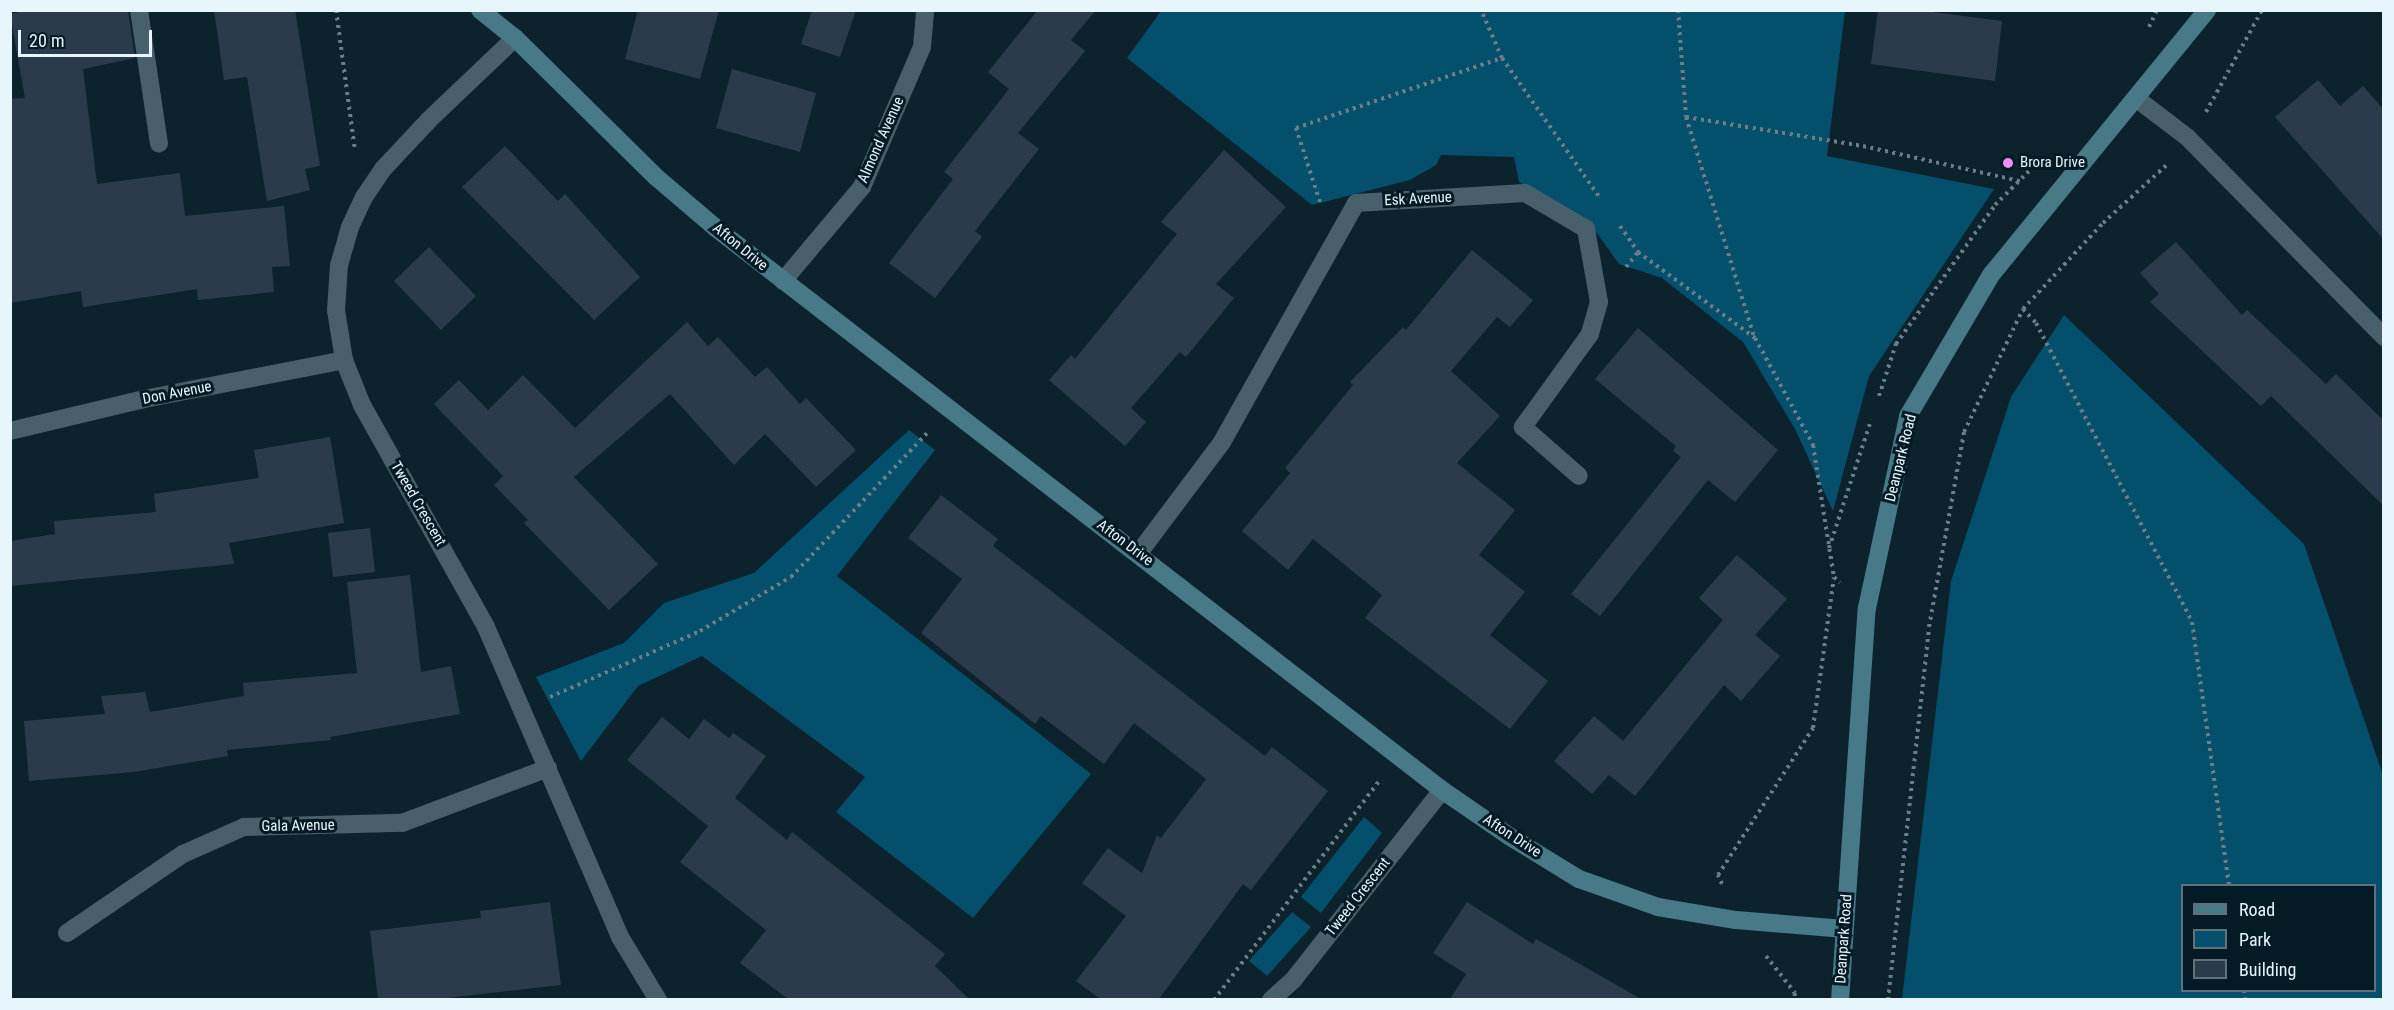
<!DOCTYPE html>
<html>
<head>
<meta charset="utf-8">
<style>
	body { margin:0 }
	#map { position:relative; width:2394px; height:1010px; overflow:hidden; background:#0c232e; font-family:"Roboto Condensed",sans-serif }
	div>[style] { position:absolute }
	.green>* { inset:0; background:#044f6b }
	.building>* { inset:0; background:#2b3b4c }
	.path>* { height:4px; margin-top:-2px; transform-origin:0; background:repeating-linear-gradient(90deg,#6b7e87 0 3px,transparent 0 7.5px) }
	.lane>* { height:18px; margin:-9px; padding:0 9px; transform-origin:9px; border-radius:9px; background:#47606c }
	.street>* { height:18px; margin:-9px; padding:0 9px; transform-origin:9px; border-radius:9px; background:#47606c }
	.secondary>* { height:18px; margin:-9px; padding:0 9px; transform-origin:9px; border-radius:9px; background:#477987 }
	.dots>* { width:16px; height:16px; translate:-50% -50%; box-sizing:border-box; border:3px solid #041a24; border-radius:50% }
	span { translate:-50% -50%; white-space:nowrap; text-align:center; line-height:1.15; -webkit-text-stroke:6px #041a24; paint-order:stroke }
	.street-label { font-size:15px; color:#e7f5fc }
	.poi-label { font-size:15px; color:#e7f5fc }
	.left { translate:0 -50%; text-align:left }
	.frame { position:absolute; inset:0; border:12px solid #e7f5fc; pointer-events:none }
	.legend { position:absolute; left:2181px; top:884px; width:195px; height:108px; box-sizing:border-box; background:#041a24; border:2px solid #5f727a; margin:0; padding:8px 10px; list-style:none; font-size:18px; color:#e7f5fc }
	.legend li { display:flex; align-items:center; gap:12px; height:30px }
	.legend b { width:30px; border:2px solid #5f727a }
	.scale { position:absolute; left:18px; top:30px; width:134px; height:27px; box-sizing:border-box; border:3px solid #e7f5fc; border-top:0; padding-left:8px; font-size:18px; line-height:21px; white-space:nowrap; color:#e7f5fc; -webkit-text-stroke:4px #041a24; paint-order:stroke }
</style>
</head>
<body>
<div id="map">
	<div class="green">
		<div style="clip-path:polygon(1161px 11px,1845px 11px,1827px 156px,1994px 189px,1869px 376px,1833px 511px,1795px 429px,1743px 342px,1662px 278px,1619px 264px,1589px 222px,1519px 182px,1514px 157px,1441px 155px,1436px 165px,1410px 180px,1312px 205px,1127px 58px)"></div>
		<div style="clip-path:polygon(evenodd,2064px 315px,2304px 544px,2383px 775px,2383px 999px,1902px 999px,1951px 581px,2011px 397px,2064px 315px,2182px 886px,2374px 886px,2374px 990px,2182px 990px,2182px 886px)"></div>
		<div style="clip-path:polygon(909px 430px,935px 450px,837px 576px,1091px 774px,973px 918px,836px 812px,865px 777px,702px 656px,638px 686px,581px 761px,536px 677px,624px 643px,664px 603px,754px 573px)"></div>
		<div style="clip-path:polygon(1364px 817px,1382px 833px,1321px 913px,1301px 897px)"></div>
		<div style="clip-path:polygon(1292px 912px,1311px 927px,1267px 976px,1249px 961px)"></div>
	</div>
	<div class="building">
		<div style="clip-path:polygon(28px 10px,128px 10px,135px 58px,83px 69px,97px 184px,180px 173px,185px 216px,284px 206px,290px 266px,272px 267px,274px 292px,198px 300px,197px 289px,83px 307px,81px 291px,10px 303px,10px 99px,25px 98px,10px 14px)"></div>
		<div style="clip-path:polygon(214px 10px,295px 10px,320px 166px,305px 169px,310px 190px,267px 201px,247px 77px,224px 80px)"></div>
		<div style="clip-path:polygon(638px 10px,719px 10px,700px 79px,625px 59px)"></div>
		<div style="clip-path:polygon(812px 10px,856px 10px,840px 57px,801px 44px)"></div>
		<div style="clip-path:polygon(1038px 10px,1096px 10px,1071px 40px,1085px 51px,1018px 133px,1039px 149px,975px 231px,982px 237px,935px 298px,889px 263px,953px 179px,944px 172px,1009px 89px,988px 72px)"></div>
		<div style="clip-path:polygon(1878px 10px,1917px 10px,2002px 21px,1995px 81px,1871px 64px)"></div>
		<div style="clip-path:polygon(732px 69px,816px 93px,800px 152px,716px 128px)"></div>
		<div style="clip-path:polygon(2318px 80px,2340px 106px,2363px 86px,2384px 110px,2384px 240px,2275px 117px)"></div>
		<div style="clip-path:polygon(505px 146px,558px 201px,565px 194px,640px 277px,594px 320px,462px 187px)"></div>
		<div style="clip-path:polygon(1224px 150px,1286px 207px,1216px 284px,1234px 298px,1186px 357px,1180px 352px,1131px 408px,1146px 422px,1125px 446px,1049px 380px,1071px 355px,1075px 359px,1177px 234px,1161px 222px)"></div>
		<div style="clip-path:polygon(2176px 242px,2242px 315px,2247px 310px,2326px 384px,2336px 374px,2384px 421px,2384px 506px,2271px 396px,2261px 406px,2150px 302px,2159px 294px,2140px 273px)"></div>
		<div style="clip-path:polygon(429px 247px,476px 296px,441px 330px,394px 281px)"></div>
		<div style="clip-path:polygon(1472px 250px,1533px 300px,1510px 327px,1497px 317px,1451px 371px,1500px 416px,1457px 463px,1515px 510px,1479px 555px,1525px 592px,1490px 635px,1548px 681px,1510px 729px,1365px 618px,1382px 595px,1313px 539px,1288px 570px,1242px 531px,1290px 473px,1285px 468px,1353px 385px,1350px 382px,1403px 327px,1406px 330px)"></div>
		<div style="clip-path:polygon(687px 322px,708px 346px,718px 337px,755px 377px,767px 367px,800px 404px,806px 398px,856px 450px,816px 487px,765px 434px,734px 465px,670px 394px,574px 477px,658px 564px,609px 610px,524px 523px,528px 520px,494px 485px,503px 476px,434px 404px,459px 380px,488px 410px,523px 375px,575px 428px)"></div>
		<div style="clip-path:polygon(1638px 328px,1778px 450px,1735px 502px,1708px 480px,1600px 616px,1571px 594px,1681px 457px,1673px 451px,1676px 446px,1595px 379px)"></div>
		<div style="clip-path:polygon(330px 437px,344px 523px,229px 543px,234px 564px,10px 586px,10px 541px,55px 534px,54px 521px,156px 512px,154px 494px,259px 478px,254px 450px)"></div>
		<div style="clip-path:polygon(941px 495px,998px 539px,993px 546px,1265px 756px,1272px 747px,1328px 791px,1251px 890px,1243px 884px,1159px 999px,1100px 999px,1076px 981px,1126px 916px,1082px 883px,1108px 848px,1142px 873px,1157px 835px,1161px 838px,1206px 779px,1134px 723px,1104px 764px,1041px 716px,1035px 724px,921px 633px,962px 579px,908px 538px)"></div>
		<div style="clip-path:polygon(370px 528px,375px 572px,333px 577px,328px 533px)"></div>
		<div style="clip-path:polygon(1737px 555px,1787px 599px,1755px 635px,1780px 656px,1741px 701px,1724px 685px,1635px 796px,1609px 775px,1592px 794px,1554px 761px,1594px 716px,1623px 741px,1723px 620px,1699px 598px)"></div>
		<div style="clip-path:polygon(410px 575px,421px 672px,451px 666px,460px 714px,330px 737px,331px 740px,227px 750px,228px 756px,134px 772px,29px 781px,24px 721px,105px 714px,101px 696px,145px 692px,150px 712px,244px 696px,243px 683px,357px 673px,347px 582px)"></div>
		<div style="clip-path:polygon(662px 717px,689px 739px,704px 719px,729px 738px,733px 733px,766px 756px,735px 798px,787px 840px,792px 832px,945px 954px,935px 966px,969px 999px,788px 999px,740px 963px,766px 930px,680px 862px,708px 826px,627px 760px)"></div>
		<div style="clip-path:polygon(550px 902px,561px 985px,439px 999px,378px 999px,370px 931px,481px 918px,480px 911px)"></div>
		<div style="clip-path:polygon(1467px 902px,1533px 944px,1536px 939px,1641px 999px,1450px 999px,1466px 974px,1433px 953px)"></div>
	</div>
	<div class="path">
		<div style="left:336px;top:10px;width:142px;rotate:82.3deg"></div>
		<div style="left:1678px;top:10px;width:107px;rotate:85.7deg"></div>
		<div style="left:1686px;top:117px;width:179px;rotate:9.3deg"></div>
		<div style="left:1863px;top:146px;width:161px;rotate:12.6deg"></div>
		<div style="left:2149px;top:27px;width:19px;rotate:-65deg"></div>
		<div style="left:1502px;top:58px;width:171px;rotate:55deg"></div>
		<div style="left:2206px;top:112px;width:116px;rotate:-61.2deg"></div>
		<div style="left:1686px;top:117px;width:230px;rotate:72.8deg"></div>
		<div style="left:1320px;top:202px;width:78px;rotate:-108deg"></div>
		<div style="left:1296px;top:128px;width:218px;rotate:-18.8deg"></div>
		<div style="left:1502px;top:58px;width:52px;rotate:-113.6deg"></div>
		<div style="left:1620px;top:226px;width:32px;rotate:55deg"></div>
		<div style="left:1626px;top:267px;width:19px;rotate:-51deg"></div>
		<div style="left:1638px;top:252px;width:145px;rotate:36.3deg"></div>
		<div style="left:1755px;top:338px;width:122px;rotate:61.5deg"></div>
		<div style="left:1813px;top:445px;width:134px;rotate:81deg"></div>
		<div style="left:1834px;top:577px;width:8px;rotate:45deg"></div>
		<div style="left:2023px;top:309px;width:19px;rotate:47deg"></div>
		<div style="left:2036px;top:323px;width:337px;rotate:62.4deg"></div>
		<div style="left:2192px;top:622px;width:267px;rotate:82deg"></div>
		<div style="left:1879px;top:396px;width:55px;rotate:-71.9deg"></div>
		<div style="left:1896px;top:344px;width:171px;rotate:-54.5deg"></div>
		<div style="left:1995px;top:205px;width:55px;rotate:-45deg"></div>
		<div style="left:1829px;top:548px;width:135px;rotate:-71.8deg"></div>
		<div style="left:550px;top:697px;width:164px;rotate:-23.7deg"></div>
		<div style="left:700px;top:631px;width:106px;rotate:-30.7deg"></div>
		<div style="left:791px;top:577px;width:199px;rotate:-46.6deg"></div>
		<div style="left:1722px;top:884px;width:10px;rotate:-114deg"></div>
		<div style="left:1718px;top:875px;width:175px;rotate:-57.1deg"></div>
		<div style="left:1813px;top:728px;width:152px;rotate:-82.1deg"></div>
		<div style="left:1766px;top:956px;width:47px;rotate:51.9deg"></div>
		<div style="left:1795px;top:993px;width:7px;rotate:98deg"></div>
		<div style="left:2244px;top:990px;width:10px;rotate:84deg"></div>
		<div style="left:1214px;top:1000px;width:273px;rotate:-53deg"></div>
		<div style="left:1888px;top:1000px;width:375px;rotate:-83.7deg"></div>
		<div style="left:1929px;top:627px;width:198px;rotate:-79.8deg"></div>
		<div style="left:1964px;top:432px;width:136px;rotate:-64.4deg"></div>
		<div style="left:2023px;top:309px;width:117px;rotate:-47.1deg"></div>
		<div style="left:2103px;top:223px;width:89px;rotate:-42.3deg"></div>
	</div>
	<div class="lane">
		<div style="left:139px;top:10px;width:135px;rotate:81.5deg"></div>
	</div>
	<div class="street">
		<div style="left:515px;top:38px;width:119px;rotate:136.4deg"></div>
		<div style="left:429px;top:120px;width:67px;rotate:133.2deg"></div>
		<div style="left:383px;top:169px;width:34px;rotate:124deg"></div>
		<div style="left:364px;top:197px;width:33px;rotate:115deg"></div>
		<div style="left:350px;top:227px;width:40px;rotate:106deg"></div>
		<div style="left:339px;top:265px;width:45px;rotate:93.8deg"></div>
		<div style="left:336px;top:310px;width:51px;rotate:80.9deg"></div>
		<div style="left:344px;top:360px;width:48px;rotate:68.2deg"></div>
		<div style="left:362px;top:405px;width:254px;rotate:60.8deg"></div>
		<div style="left:486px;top:627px;width:338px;rotate:66.6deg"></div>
		<div style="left:620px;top:937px;width:74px;rotate:58.9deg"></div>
		<div style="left:2137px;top:99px;width:63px;rotate:37.2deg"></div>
		<div style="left:2187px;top:137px;width:281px;rotate:45.4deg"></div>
		<div style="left:783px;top:281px;width:123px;rotate:-50deg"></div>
		<div style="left:862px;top:187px;width:152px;rotate:-66.8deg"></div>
		<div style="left:922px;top:47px;width:37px;rotate:-85deg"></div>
		<div style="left:10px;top:431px;width:138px;rotate:-13.4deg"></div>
		<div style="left:144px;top:399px;width:204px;rotate:-11deg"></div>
		<div style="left:1138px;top:554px;width:140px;rotate:-53.1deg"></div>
		<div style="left:1222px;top:442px;width:274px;rotate:-60.7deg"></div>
		<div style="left:1356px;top:203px;width:169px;rotate:-3.4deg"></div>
		<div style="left:1525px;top:193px;width:71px;rotate:30.5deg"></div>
		<div style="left:1586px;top:229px;width:74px;rotate:79.9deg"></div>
		<div style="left:1599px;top:302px;width:33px;rotate:106deg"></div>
		<div style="left:1590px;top:334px;width:115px;rotate:125.8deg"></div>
		<div style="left:1523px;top:427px;width:74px;rotate:41.2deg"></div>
		<div style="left:67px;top:933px;width:140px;rotate:-34.3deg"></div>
		<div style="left:183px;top:854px;width:67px;rotate:-23.9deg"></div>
		<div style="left:244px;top:827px;width:158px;rotate:-1.5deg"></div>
		<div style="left:402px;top:823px;width:156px;rotate:-20.6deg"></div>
		<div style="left:1271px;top:1000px;width:31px;rotate:-42deg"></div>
		<div style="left:1294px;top:979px;width:240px;rotate:-51.9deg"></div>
	</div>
	<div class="secondary">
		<div style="left:480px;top:10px;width:45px;rotate:38.7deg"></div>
		<div style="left:515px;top:38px;width:198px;rotate:44.6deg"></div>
		<div style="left:656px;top:177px;width:80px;rotate:40.4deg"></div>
		<div style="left:717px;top:229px;width:917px;rotate:37.73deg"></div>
		<div style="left:1442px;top:790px;width:81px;rotate:34.5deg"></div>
		<div style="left:1509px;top:836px;width:82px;rotate:31.6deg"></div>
		<div style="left:1579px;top:879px;width:84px;rotate:19.5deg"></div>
		<div style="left:1658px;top:907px;width:79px;rotate:9.5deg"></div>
		<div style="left:1736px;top:920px;width:109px;rotate:4.7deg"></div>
		<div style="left:1840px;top:1000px;width:393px;rotate:-86.1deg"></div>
		<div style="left:1867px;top:608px;width:196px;rotate:-77.9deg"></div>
		<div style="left:1908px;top:416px;width:164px;rotate:-59.5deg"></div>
		<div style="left:1991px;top:275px;width:342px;rotate:-50.8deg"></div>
	</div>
	<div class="dots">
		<div style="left:2008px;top:163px;background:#ee8cf8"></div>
	</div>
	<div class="street-label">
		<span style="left:881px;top:140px;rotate:-66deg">Almond Avenue</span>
		<span style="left:1418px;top:199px;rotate:-3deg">Esk Avenue</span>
		<span style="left:740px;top:247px;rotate:39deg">Afton Drive</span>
		<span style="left:177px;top:393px;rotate:-11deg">Don Avenue</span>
		<span style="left:1901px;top:458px;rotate:-76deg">Deanpark Road</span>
		<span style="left:418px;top:504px;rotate:60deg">Tweed Crescent</span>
		<span style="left:1125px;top:543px;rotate:37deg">Afton Drive</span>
		<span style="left:298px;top:826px;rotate:-1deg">Gala Avenue</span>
		<span style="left:1512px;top:836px;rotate:33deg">Afton Drive</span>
		<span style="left:1358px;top:897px;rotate:-52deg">Tweed Crescent</span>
		<span style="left:1844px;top:939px;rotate:-86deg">Deanpark Road</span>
	</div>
	<div class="poi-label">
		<span class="left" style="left:2020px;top:163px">Brora Drive</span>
	</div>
	<div class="frame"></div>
	<ul class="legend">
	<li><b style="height:8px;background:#477987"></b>Road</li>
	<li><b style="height:16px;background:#044f6b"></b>Park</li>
	<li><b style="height:16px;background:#2b3b4c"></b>Building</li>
	</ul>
	<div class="scale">20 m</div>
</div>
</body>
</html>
